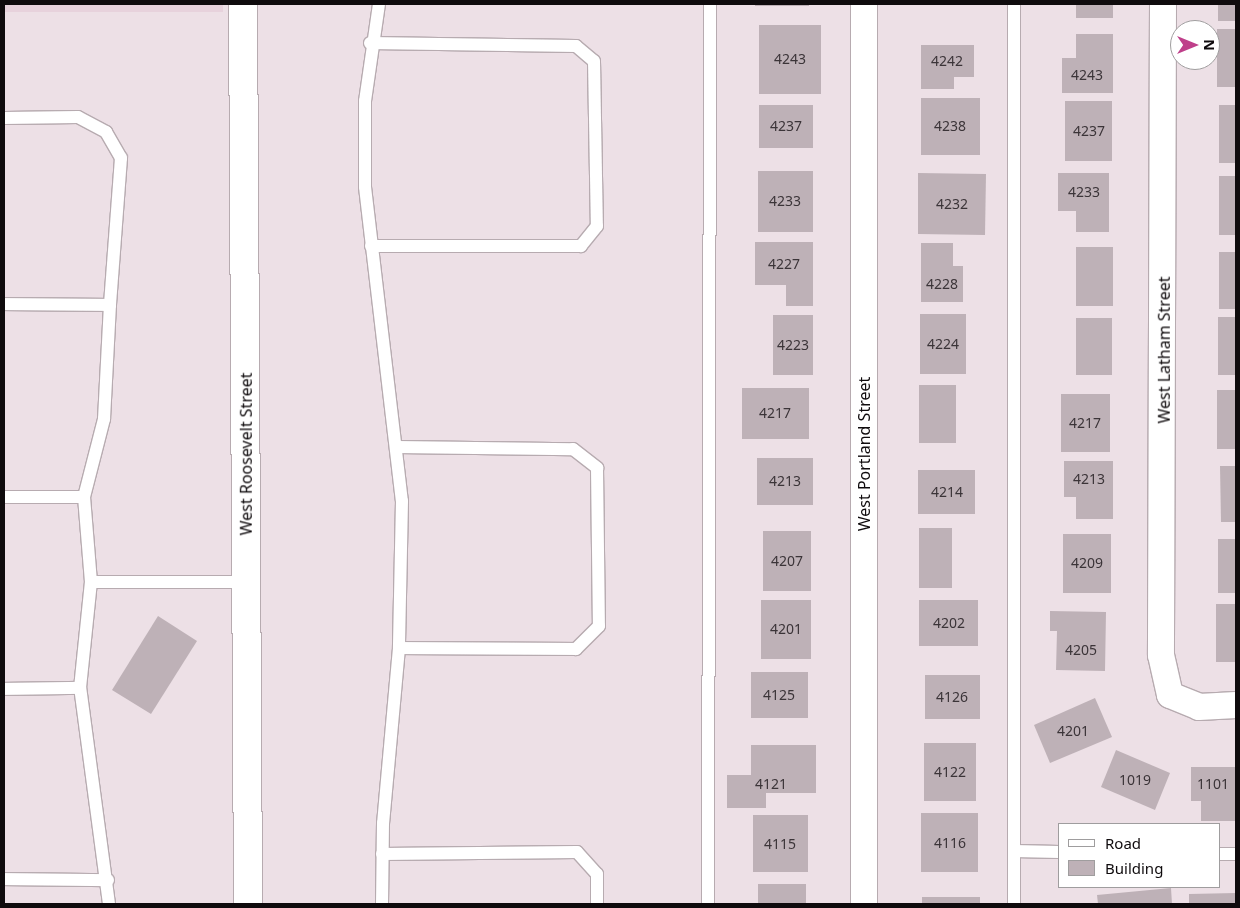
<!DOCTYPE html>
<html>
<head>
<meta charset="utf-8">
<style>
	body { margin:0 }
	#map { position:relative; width:1240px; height:908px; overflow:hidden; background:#ede0e6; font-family:"Noto Sans",sans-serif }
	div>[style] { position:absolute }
	.built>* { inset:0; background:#e7d2dc }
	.building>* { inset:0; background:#beb1b7 }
	.roads { filter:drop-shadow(1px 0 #b7abb0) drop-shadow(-1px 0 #b7abb0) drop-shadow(0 1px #b7abb0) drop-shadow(0 -1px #b7abb0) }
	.lane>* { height:12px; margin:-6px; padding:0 6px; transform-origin:6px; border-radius:6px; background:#fff }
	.street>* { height:26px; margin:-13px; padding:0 13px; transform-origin:13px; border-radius:13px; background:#fff }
	.secondary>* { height:28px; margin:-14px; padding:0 14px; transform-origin:14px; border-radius:14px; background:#fff }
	span { translate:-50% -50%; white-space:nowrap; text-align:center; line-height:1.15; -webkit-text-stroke:4px #fff; paint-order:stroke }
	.number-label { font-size:14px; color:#3b3438 }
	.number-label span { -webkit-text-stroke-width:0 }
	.street-label { font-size:16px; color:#0f0b0d }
	.frame { position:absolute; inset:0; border:5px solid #0f0b0d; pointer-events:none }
	.legend { position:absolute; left:1058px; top:823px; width:162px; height:65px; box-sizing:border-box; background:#fff; border:1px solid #9f9d9e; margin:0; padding:6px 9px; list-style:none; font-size:15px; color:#0f0b0d }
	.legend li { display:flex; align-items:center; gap:10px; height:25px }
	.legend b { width:25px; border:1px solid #9f9d9e }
	.north { position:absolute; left:1170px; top:20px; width:50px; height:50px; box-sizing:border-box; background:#fff; border:1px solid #9f9d9e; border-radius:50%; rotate:90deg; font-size:14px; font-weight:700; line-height:20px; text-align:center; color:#0f0b0d }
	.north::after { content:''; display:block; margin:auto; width:18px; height:22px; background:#bf3f8a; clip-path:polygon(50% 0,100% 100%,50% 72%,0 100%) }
</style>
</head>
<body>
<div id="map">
	<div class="built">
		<div style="clip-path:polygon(4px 4px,223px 4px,223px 12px,4px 12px)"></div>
	</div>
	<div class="building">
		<div style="clip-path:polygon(755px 4px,809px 4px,809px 6px,755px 6px)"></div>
		<div style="clip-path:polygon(1076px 4px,1113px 4px,1113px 18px,1076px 18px)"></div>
		<div style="clip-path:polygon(1218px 4px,1236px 4px,1236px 21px,1218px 21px)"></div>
		<div style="clip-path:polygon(759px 25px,821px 25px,821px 94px,759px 94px)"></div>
		<div style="clip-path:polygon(1217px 29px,1236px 29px,1236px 87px,1217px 87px)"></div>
		<div style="clip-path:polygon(1076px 34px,1113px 34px,1113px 93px,1062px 93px,1062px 58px,1076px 58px)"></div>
		<div style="clip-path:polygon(921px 45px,974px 45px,974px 77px,954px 77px,954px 89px,921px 89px)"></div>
		<div style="clip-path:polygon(921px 98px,980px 98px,980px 155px,921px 155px)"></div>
		<div style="clip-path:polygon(1065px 101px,1112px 101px,1112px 161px,1065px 161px)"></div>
		<div style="clip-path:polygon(759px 105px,813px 105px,813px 148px,759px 148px)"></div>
		<div style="clip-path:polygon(1219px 105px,1236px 105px,1236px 163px,1219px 163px)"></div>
		<div style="clip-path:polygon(758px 171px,813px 171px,813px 232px,758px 232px)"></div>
		<div style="clip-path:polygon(918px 173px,986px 174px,985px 235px,918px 234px)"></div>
		<div style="clip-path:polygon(1058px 173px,1109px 173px,1109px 232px,1076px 232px,1076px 211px,1058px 211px)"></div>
		<div style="clip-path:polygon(1219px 176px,1236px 176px,1236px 235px,1219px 235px)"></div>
		<div style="clip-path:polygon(755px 242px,813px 242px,813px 306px,786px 306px,786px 285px,755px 285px)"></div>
		<div style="clip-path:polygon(921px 243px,953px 243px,953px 266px,963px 266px,963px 302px,921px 302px)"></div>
		<div style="clip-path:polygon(1076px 247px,1113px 247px,1113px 306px,1076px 306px)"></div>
		<div style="clip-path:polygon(1219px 252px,1236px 252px,1236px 309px,1219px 309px)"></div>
		<div style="clip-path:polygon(920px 314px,966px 314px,966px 374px,920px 374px)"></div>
		<div style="clip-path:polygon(773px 315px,813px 315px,813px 375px,773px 375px)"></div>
		<div style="clip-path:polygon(1218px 317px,1236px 317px,1236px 375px,1218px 375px)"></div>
		<div style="clip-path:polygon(1076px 318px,1112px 318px,1112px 375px,1076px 375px)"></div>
		<div style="clip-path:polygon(919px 385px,956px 385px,956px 443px,919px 443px)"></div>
		<div style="clip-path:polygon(742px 388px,809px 388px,809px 439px,742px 439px)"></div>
		<div style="clip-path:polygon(1217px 390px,1236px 390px,1236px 449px,1217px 449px)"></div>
		<div style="clip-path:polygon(1061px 394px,1110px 394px,1110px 452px,1061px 452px)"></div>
		<div style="clip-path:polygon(757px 458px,813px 458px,813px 505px,757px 505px)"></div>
		<div style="clip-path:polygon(1064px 461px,1113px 461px,1113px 519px,1076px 519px,1076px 497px,1064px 497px)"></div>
		<div style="clip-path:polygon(1220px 466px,1236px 466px,1236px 522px,1221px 522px)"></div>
		<div style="clip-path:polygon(918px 470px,975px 470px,975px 514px,918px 514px)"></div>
		<div style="clip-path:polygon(919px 528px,952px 528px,952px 588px,919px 588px)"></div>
		<div style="clip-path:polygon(763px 531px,811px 531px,811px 591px,763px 591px)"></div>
		<div style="clip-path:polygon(1063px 534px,1111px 534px,1111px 593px,1063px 593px)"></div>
		<div style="clip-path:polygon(1218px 539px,1236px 539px,1236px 593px,1218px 593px)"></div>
		<div style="clip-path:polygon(761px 600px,811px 600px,811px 659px,761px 659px)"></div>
		<div style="clip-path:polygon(919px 600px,978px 600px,978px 646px,919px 646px)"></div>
		<div style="clip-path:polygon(1216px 604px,1236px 604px,1236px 662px,1216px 662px)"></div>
		<div style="clip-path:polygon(1050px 611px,1106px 612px,1105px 671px,1056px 670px,1057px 631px,1050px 631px)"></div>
		<div style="clip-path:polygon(158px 616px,197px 641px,151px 714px,112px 690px)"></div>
		<div style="clip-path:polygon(751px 672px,808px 672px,808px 718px,751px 718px)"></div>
		<div style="clip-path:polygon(925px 675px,980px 675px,980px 719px,925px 719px)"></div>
		<div style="clip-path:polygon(1095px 698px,1112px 737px,1050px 763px,1034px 725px)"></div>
		<div style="clip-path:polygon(924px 743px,976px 743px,976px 801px,924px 801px)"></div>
		<div style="clip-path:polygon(751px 745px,816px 745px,816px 793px,766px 793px,766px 808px,727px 808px,727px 775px,751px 775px)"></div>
		<div style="clip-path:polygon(1116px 750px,1170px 773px,1155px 810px,1101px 787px)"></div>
		<div style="clip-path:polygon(1191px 767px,1236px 767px,1236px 821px,1201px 821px,1201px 801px,1191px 801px)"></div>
		<div style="clip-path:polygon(921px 813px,978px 813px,978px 872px,921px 872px)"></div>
		<div style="clip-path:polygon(753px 815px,808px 815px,808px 872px,753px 872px)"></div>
		<div style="clip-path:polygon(758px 884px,806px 884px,806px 904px,758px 904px)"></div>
		<div style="clip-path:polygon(1171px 888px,1172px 904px,1098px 904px,1097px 895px)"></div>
		<div style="clip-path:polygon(1236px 893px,1236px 904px,1189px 904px,1189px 894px)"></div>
		<div style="clip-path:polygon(922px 897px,980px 897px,980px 904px,922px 904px)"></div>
	</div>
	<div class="roads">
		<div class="lane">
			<div style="left:379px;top:4px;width:98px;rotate:98.2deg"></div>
			<div style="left:365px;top:101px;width:86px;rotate:90deg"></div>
			<div style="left:365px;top:187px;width:316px;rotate:83.3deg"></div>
			<div style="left:402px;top:501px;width:147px;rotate:91.2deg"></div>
			<div style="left:399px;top:648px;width:176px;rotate:95.2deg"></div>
			<div style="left:383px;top:823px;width:81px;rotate:90.7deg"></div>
			<div style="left:370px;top:43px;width:206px;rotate:0.8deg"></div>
			<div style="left:576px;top:46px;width:23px;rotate:40deg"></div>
			<div style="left:594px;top:61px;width:165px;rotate:89deg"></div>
			<div style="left:597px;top:226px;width:26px;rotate:129deg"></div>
			<div style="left:581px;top:246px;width:210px;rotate:180deg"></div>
			<div style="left:4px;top:118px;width:74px;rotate:-0.8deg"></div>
			<div style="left:78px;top:117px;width:32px;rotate:28deg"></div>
			<div style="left:106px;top:132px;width:30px;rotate:60deg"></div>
			<div style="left:121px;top:158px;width:147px;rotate:94.3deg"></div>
			<div style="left:110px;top:305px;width:106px;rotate:-179.5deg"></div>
			<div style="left:397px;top:447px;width:176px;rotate:0.7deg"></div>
			<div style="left:573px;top:449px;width:31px;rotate:38deg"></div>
			<div style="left:597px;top:468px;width:158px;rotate:89.3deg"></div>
			<div style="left:599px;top:626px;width:33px;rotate:135deg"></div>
			<div style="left:576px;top:649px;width:177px;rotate:-179.7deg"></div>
			<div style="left:4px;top:497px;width:80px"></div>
			<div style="left:91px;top:582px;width:155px"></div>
			<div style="left:4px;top:689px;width:76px;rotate:-0.8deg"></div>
			<div style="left:1014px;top:851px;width:45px;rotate:1.3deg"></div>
			<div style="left:382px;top:854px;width:195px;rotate:-0.6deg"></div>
			<div style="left:577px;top:852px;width:30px;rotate:48deg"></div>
			<div style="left:597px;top:874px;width:30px;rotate:90deg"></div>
			<div style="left:1219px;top:854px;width:17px"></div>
			<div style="left:4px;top:879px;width:104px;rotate:0.6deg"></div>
			<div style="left:109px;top:904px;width:218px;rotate:-97.6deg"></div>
			<div style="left:80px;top:688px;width:107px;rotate:-84.1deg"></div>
			<div style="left:91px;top:582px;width:85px;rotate:-94.7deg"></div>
			<div style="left:84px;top:497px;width:81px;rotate:-75.6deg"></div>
			<div style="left:104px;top:419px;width:114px;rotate:-87deg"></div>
			<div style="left:708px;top:904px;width:900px;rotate:-89.87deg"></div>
			<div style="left:1014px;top:904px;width:900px;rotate:-90deg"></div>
		</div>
		<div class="street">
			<div style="left:1163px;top:4px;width:651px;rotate:90.18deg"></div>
			<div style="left:1161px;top:655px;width:41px;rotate:77.3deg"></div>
			<div style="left:1170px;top:695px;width:31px;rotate:22deg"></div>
			<div style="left:1199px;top:707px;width:37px;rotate:-3deg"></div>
			<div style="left:864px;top:904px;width:900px;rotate:-90deg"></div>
		</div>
		<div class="secondary">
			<div style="left:243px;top:4px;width:900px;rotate:89.68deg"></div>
		</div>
	</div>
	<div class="number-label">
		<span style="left:790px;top:59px">4243</span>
		<span style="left:947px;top:61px">4242</span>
		<span style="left:1087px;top:75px">4243</span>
		<span style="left:786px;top:126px">4237</span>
		<span style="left:950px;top:126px">4238</span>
		<span style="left:1089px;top:131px">4237</span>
		<span style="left:1084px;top:192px">4233</span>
		<span style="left:785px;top:201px">4233</span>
		<span style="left:952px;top:204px">4232</span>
		<span style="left:784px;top:264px">4227</span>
		<span style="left:942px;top:284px">4228</span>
		<span style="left:943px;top:344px">4224</span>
		<span style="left:793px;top:345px">4223</span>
		<span style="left:775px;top:413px">4217</span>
		<span style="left:1085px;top:423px">4217</span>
		<span style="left:1089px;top:479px">4213</span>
		<span style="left:785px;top:481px">4213</span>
		<span style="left:947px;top:492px">4214</span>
		<span style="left:787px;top:561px">4207</span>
		<span style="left:1087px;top:563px">4209</span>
		<span style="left:949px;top:623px">4202</span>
		<span style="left:786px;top:629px">4201</span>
		<span style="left:1081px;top:650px">4205</span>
		<span style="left:779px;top:695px">4125</span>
		<span style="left:952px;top:697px">4126</span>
		<span style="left:1073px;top:731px">4201</span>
		<span style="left:950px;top:772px">4122</span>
		<span style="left:1135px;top:780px">1019</span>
		<span style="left:771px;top:784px">4121</span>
		<span style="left:1213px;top:784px">1101</span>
		<span style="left:950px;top:843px">4116</span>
		<span style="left:780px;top:844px">4115</span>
	</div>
	<div class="street-label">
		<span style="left:1164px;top:350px;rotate:-90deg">West Latham Street</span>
		<span style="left:246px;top:454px;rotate:-90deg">West Roosevelt Street</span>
		<span style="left:864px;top:454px;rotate:-90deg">West Portland Street</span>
	</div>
	<div class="frame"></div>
	<ul class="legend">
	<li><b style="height:6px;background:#fff"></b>Road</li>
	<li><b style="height:14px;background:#beb1b7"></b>Building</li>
	</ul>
	<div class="north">N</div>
</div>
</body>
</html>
